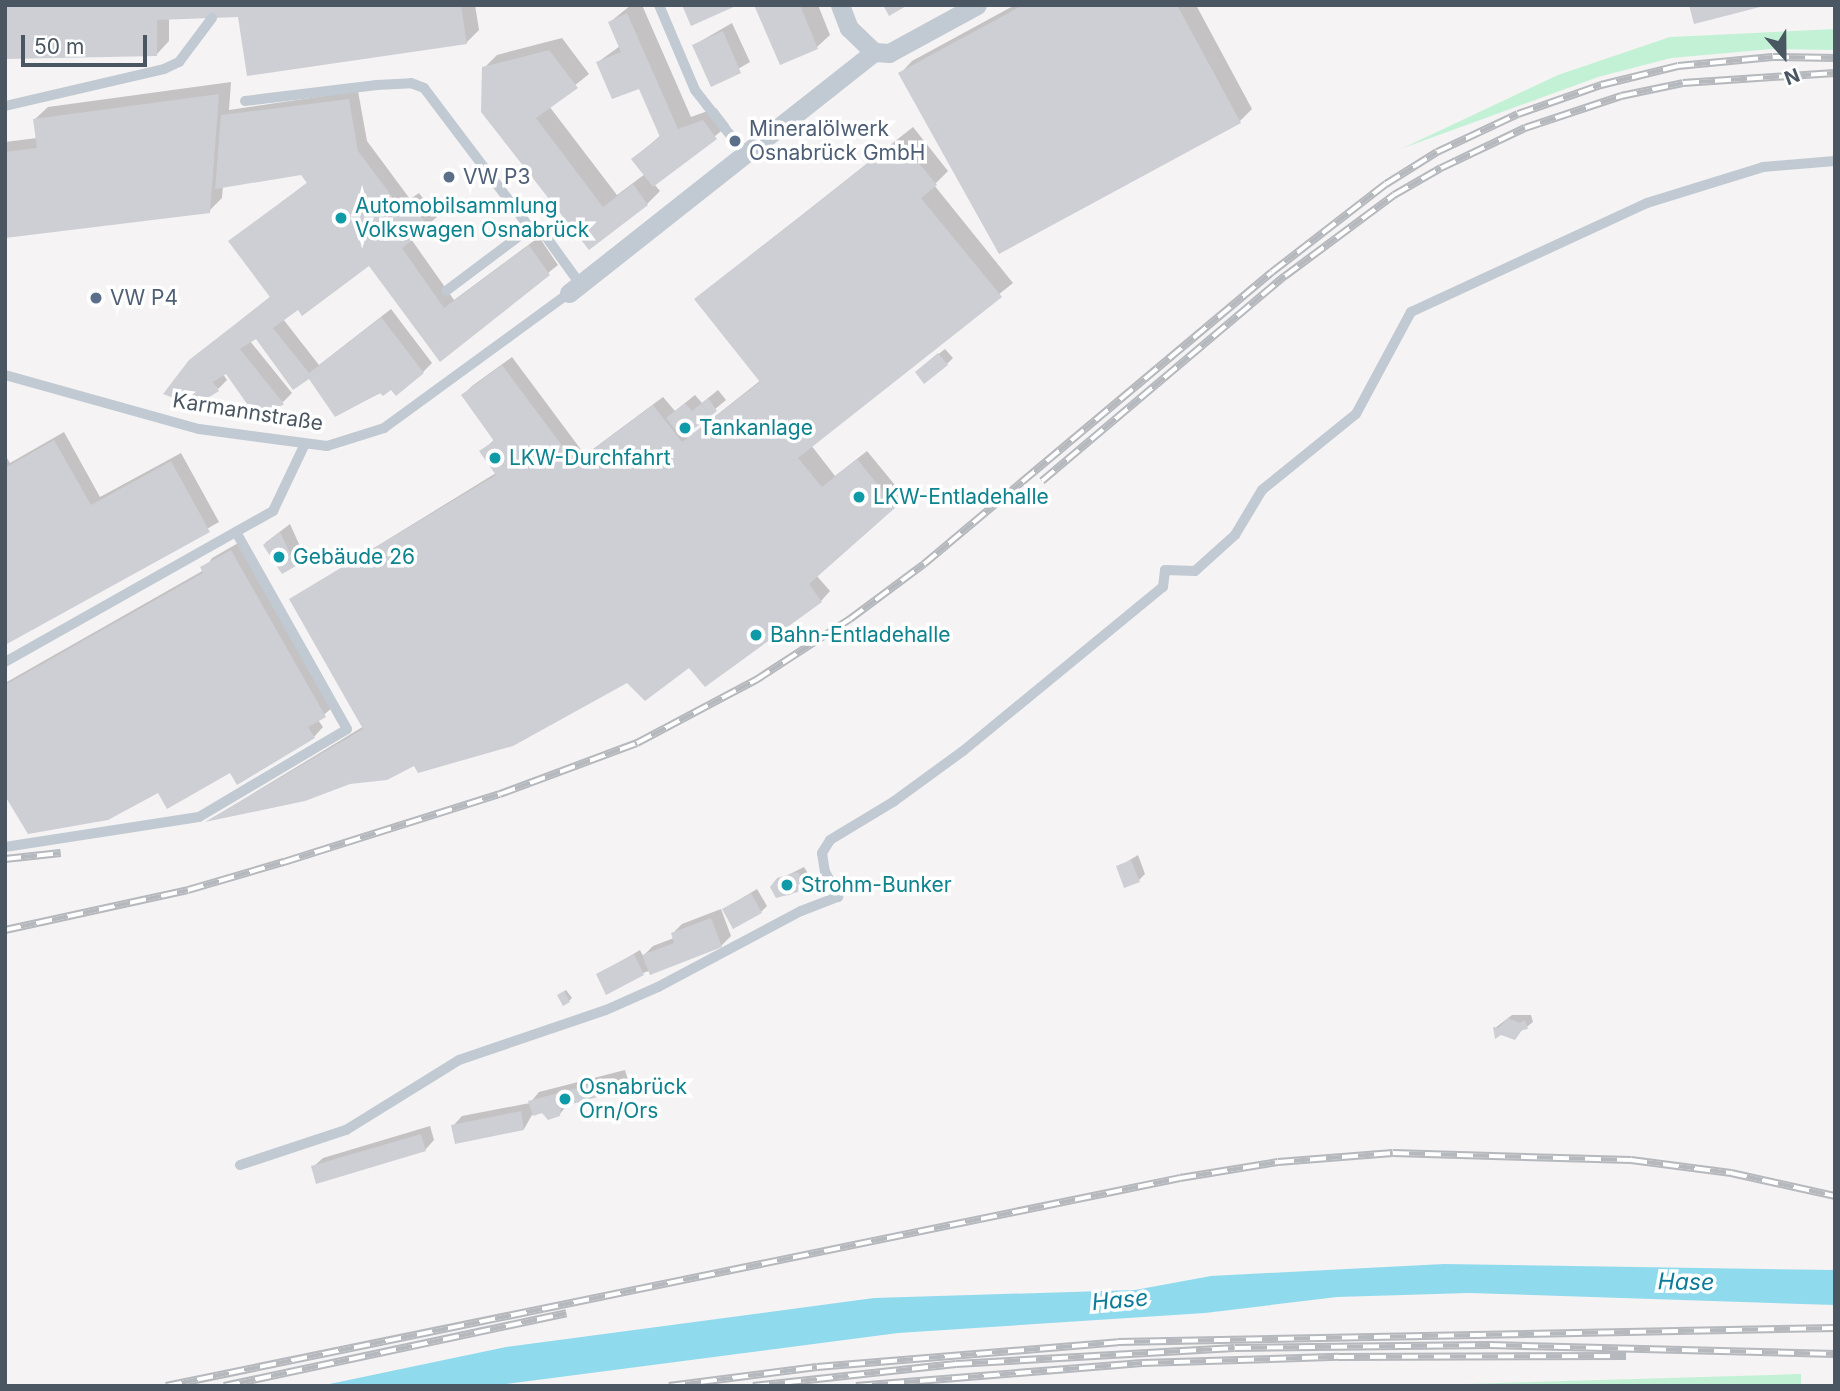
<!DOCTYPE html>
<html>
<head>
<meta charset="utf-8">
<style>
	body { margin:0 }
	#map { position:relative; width:1840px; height:1391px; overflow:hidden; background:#f5f3f3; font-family:Inter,sans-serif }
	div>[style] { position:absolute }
	.green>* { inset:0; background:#c3f1d5 }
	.water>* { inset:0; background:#90daee }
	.shadow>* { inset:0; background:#0003 }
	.building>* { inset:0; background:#cdcfd5 }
	.lane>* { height:10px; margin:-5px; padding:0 5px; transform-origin:5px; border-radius:5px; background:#c1cad2 }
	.street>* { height:19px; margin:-9.5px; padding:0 9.5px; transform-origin:9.5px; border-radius:9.5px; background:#c1cad2 }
	.rail>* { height:8px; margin-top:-4px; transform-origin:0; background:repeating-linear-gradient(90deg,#fff 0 16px,#b5b8bd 0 32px); box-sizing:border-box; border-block:2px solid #b5b8bd }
	.dots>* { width:19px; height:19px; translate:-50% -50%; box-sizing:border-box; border:4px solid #fff; border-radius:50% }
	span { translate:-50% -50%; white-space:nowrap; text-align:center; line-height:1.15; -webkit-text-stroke:7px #fff; paint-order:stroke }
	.service-label { font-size:21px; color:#4e5e75 }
	.left { translate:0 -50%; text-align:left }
	.culture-label { font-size:21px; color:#0d838f }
	.street-label { font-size:21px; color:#4a5661 }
	.water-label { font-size:23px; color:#0c7c9b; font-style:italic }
	.frame { position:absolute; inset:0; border:7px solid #4a5661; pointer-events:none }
	.north { position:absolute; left:1749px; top:21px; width:70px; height:70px; -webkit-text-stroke:5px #fff; paint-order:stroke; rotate:159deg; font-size:19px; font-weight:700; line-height:28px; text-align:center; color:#4a5661 }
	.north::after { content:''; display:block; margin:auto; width:24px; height:32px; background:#4a5661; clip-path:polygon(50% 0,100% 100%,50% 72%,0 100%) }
	.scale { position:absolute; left:21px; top:35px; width:126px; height:32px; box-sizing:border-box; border:4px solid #4a5661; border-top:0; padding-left:9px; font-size:21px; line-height:24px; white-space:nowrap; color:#4a5661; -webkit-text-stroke:5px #fff; paint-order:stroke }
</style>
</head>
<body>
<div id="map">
	<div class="green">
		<div style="clip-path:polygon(1835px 29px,1835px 50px,1772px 49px,1671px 58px,1598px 77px,1403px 148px,1558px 75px,1670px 37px)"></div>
		<div style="clip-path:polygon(1801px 1374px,1801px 1386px,1398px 1386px)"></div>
	</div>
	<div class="water">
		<div style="clip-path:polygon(1444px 1264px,1835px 1270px,1835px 1305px,1469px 1293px,1337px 1297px,1205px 1313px,898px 1333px,490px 1386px,320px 1386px,506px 1347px,874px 1298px,1135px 1290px,1211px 1276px)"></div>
	</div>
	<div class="shadow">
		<div style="clip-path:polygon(5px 5px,475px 5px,479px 30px,466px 43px,239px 15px,169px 18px,169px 41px,157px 54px)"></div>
		<div style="clip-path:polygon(631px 5px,642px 5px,691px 117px,716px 108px,729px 125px,654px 184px,660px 191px,647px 204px,589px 247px,484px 68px,497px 55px,562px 38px,589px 74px,549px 106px,617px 195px,645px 174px,633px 159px,661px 135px,640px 87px,598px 62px,620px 46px,610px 22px)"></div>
		<div style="clip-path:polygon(756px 5px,818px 5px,830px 35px,817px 47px,781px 63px)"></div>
		<div style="clip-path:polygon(1015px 5px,1196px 5px,1252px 109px,1240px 121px,900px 74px,912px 61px)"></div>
		<div style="clip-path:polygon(732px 23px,750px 62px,712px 84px,694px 45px)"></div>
		<div style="clip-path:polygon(231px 82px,229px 110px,358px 91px,367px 141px,410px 199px,419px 193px,437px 217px,411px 239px,454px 300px,539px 237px,558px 265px,440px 360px,369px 263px,283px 319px,319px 365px,391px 309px,432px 363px,423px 372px,336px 415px,310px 377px,256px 337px,250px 341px,292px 393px,283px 402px,226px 372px,223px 374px,227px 380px,218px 389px,190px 361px,271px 296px,231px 241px,308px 182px,302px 173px,223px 186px,222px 198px,209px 211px,5px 236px,5px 142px,37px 138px,35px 119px,48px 107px)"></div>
		<div style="clip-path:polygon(913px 127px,948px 171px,934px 185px,1013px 283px,811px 445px,835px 476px,867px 451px,904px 496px,816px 575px,830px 591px,821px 601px,690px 666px,628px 681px,415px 764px,211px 819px,364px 726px,291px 599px,496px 473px,481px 452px,495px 439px,463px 395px,472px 386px,512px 357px,585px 455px,663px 397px,675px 411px,695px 395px,702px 403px,718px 390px,726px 400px,691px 429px,694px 433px,761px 380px,696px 299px)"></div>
		<div style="clip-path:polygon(945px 349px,953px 358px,947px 364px,923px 366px)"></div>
		<div style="clip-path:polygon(64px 432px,100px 497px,181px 453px,219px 522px,5px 644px,5px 455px,10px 463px)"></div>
		<div style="clip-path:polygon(290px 524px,304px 555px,280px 571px,265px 543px)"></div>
		<div style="clip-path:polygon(240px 542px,334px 706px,318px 720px,323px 727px,314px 737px,230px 771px,159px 791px,5px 794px,5px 683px,204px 570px,212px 558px)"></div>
		<div style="clip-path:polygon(1138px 855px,1145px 874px,1139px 880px,1118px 867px)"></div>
		<div style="clip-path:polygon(804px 867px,809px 875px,790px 895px,777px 896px,778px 880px)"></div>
		<div style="clip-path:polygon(757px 889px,767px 906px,761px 912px,724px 909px)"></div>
		<div style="clip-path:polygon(721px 909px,731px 936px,721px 946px,643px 973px,598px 975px,640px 950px,643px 956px,653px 946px,674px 938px,673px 933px,682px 924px)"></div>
		<div style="clip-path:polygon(566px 990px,572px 998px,569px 1001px,559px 995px)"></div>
		<div style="clip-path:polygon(1512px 1015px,1531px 1015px,1533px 1022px,1520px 1032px,1495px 1028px)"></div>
		<div style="clip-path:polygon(625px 1070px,628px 1080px,619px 1090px,569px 1103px,559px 1115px,542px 1111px,532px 1115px,524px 1129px,453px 1126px,462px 1116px,530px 1103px,539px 1092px)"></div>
		<div style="clip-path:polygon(430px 1126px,434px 1140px,425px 1150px,313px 1167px,323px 1158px)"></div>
	</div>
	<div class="building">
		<div style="clip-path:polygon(5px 5px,461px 5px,467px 44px,247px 76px,238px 17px,157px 20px,157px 56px,5px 59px)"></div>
		<div style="clip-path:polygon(682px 5px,738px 5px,691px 26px)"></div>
		<div style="clip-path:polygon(754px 5px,800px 5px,818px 49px,780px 65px)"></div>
		<div style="clip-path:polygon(883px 5px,908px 5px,889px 16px)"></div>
		<div style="clip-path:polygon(1023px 5px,1177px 5px,1241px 123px,999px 254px,898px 73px)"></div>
		<div style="clip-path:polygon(1689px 5px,1764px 5px,1764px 6px,1694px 24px)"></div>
		<div style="clip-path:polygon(627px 13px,678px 129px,703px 120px,717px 139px,653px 187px,631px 159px,660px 137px,639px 89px,612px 99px,596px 62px,621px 52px,608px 22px)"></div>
		<div style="clip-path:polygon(723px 31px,741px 73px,711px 87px,692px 45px)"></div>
		<div style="clip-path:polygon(549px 50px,578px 88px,536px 118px,603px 207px,633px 184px,648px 205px,589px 250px,481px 112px,482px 67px)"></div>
		<div style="clip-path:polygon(219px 94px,210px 213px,5px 238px,5px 152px,37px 148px,33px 119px)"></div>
		<div style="clip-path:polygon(349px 99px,358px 151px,400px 207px,409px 202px,429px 227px,402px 248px,444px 308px,529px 245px,550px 275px,440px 362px,369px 266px,302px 316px,298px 310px,273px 328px,309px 373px,381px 317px,424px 373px,396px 396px,391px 390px,383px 396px,380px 393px,335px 417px,309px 379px,293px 390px,256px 339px,240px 349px,284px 404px,259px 421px,226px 374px,213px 382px,219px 391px,195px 406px,163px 394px,189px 360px,270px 297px,228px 241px,307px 183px,301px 175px,215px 189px,221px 115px)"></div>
		<div style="clip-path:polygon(899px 139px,937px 185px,921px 198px,1002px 297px,798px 458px,822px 487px,857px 459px,896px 507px,809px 584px,822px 602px,705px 687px,689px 668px,645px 701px,627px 683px,513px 746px,418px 773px,414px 766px,387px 780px,350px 784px,305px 801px,205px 822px,363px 729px,289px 599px,496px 475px,479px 451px,494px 441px,461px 395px,502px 365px,575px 463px,653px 405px,682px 442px,760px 382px,694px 299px)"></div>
		<div style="clip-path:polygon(938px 353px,948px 365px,924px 384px,915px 372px)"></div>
		<div style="clip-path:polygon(708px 398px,717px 411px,682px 438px,666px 418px,685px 403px,692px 411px)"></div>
		<div style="clip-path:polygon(54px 440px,91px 505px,171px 461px,210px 532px,5px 645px,5px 468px)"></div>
		<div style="clip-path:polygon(280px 532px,296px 566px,282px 574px,263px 545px)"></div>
		<div style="clip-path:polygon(231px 550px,326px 717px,308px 727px,315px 738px,237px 785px,230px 773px,167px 809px,158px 793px,108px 820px,28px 834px,5px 796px,5px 685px,203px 573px,200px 567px)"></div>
		<div style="clip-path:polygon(1131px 860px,1140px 882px,1124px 888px,1116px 866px)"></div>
		<div style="clip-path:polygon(798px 872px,804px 882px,799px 883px,798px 892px,776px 898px,770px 887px,777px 878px)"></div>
		<div style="clip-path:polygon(751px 893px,762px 913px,733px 929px,722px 909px)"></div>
		<div style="clip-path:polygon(711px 918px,722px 947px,650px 975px,642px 955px,674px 943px,671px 933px)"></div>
		<div style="clip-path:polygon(634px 954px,644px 975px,606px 995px,596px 974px)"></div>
		<div style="clip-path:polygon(564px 991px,570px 1002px,563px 1006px,557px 995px)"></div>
		<div style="clip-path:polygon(1508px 1018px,1520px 1023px,1525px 1020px,1528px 1029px,1522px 1030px,1515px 1040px,1501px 1035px,1495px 1039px,1493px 1027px,1499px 1028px)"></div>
		<div style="clip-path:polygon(615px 1078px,620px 1091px,561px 1107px,560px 1116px,548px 1120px,542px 1113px,533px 1116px,528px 1101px)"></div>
		<div style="clip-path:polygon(521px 1111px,524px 1130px,455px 1144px,451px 1125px)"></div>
		<div style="clip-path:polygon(421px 1134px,426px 1151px,316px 1184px,311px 1166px)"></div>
	</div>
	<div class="lane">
		<div style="left:659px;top:5px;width:92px;rotate:67deg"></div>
		<div style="left:695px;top:90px;width:81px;rotate:52deg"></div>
		<div style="left:245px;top:101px;width:133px;rotate:-6.9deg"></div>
		<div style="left:377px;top:85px;width:34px;rotate:-3deg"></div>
		<div style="left:411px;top:83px;width:14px;rotate:21deg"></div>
		<div style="left:424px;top:88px;width:176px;rotate:52.9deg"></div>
		<div style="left:5px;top:106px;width:163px;rotate:-13.1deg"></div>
		<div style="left:164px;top:69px;width:17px;rotate:-25deg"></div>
		<div style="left:179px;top:62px;width:55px;rotate:-53.1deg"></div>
		<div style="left:446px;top:291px;width:105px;rotate:-36.9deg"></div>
		<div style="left:530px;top:228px;width:15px;rotate:23deg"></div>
		<div style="left:544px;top:234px;width:62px;rotate:54.2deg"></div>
		<div style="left:5px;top:375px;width:201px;rotate:15.6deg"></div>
		<div style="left:199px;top:429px;width:129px;rotate:7.6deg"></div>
		<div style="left:327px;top:446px;width:60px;rotate:-17.5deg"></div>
		<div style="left:384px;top:428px;width:229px;rotate:-36.1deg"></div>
		<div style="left:5px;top:662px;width:308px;rotate:-29.4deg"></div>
		<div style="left:273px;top:511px;width:74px;rotate:-64.5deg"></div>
		<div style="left:5px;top:847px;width:196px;rotate:-8.8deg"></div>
		<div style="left:199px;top:817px;width:172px;rotate:-30.7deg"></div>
		<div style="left:347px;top:729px;width:226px;rotate:-119.4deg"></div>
		<div style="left:240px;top:1165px;width:112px;rotate:-18.3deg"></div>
		<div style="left:346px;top:1130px;width:133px;rotate:-31.8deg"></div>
		<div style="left:459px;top:1060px;width:155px;rotate:-18.8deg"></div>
		<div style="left:606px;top:1010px;width:57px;rotate:-23.9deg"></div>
		<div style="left:658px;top:987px;width:162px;rotate:-28deg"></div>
		<div style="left:801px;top:911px;width:40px;rotate:-21deg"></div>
		<div style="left:838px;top:897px;width:28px;rotate:-117deg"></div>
		<div style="left:825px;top:872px;width:19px;rotate:-99deg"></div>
		<div style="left:822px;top:853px;width:15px;rotate:-58deg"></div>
		<div style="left:830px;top:840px;width:74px;rotate:-31.1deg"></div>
		<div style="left:893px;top:802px;width:87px;rotate:-36.1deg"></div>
		<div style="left:963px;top:751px;width:259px;rotate:-39.4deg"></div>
		<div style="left:1163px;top:587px;width:17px;rotate:-83deg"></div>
		<div style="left:1165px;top:570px;width:30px;rotate:2deg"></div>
		<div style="left:1195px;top:571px;width:54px;rotate:-42deg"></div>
		<div style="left:1235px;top:535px;width:52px;rotate:-59deg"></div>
		<div style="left:1262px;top:490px;width:121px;rotate:-39deg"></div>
		<div style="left:1356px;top:414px;width:116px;rotate:-61.7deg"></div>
		<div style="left:1411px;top:312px;width:260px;rotate:-24.8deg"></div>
		<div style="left:1647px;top:203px;width:121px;rotate:-17.2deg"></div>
		<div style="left:1763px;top:167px;width:72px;rotate:-4.8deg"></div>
	</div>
	<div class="street">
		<div style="left:840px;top:5px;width:25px;rotate:69deg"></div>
		<div style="left:849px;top:28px;width:35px;rotate:44deg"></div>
		<div style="left:569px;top:293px;width:389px;rotate:-38.3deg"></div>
		<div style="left:874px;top:52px;width:15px;rotate:4deg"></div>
		<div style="left:889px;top:53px;width:100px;rotate:-28.6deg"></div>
	</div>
	<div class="rail">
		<div style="left:1042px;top:481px;width:318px;rotate:-40.2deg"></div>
		<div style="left:1285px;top:276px;width:136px;rotate:-36.6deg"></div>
		<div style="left:1394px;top:195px;width:54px;rotate:-29.9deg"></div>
		<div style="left:1441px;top:168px;width:93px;rotate:-25.5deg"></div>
		<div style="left:1525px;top:128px;width:101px;rotate:-18.4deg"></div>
		<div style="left:1621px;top:96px;width:63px;rotate:-11.8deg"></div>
		<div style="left:1683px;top:83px;width:152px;rotate:-3.8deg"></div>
		<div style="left:5px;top:859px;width:56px;rotate:-6.1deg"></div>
		<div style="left:5px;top:930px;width:187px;rotate:-12.3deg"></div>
		<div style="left:188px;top:890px;width:100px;rotate:-16.3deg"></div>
		<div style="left:284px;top:862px;width:226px;rotate:-17.5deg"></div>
		<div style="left:500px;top:794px;width:146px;rotate:-20.4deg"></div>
		<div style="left:637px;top:743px;width:135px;rotate:-27.9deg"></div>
		<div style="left:756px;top:680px;width:112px;rotate:-33deg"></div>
		<div style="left:850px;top:619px;width:92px;rotate:-36.6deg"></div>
		<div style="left:924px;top:564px;width:454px;rotate:-40deg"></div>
		<div style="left:1272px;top:272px;width:144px;rotate:-37.7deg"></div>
		<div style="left:1386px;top:184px;width:60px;rotate:-32.1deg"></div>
		<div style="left:1437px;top:152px;width:89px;rotate:-25.1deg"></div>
		<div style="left:1518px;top:114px;width:88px;rotate:-19.3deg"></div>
		<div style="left:1601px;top:85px;width:79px;rotate:-13.9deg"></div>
		<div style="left:1678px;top:66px;width:95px;rotate:-5.4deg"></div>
		<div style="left:1773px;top:57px;width:62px;rotate:0.9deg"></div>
		<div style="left:166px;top:1386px;width:1035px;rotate:-11.59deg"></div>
		<div style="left:1180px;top:1178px;width:99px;rotate:-9.3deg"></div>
		<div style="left:1278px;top:1162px;width:115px;rotate:-4.5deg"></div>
		<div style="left:1393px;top:1153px;width:238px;rotate:1.7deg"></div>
		<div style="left:1631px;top:1160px;width:101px;rotate:7.4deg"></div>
		<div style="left:1731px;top:1173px;width:107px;rotate:12.5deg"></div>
		<div style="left:224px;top:1386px;width:350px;rotate:-12deg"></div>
		<div style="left:669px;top:1386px;width:149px;rotate:-7.3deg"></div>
		<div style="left:817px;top:1367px;width:302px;rotate:-4.7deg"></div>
		<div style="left:1118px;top:1342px;width:717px;rotate:-1.12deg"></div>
		<div style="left:753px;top:1386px;width:204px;rotate:-6.2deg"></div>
		<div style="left:956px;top:1364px;width:279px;rotate:-3.3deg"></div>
		<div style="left:1235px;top:1348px;width:255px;rotate:-0.7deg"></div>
		<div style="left:1490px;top:1345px;width:345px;rotate:1.5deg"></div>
		<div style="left:856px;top:1386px;width:287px;rotate:-4.6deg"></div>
		<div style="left:1142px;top:1363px;width:196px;rotate:-1.8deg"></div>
		<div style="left:1338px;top:1357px;width:288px;rotate:-0.2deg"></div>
	</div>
	<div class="dots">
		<div style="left:735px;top:141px;background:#5c6f8a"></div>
		<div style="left:449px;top:177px;background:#5c6f8a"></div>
		<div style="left:341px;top:218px;background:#0f9aa8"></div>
		<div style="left:96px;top:298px;background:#5c6f8a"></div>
		<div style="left:685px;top:428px;background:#0f9aa8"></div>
		<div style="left:495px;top:458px;background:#0f9aa8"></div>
		<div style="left:859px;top:497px;background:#0f9aa8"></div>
		<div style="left:279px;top:557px;background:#0f9aa8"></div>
		<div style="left:756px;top:635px;background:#0f9aa8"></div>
		<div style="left:787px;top:885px;background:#0f9aa8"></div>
		<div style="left:565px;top:1099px;background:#0f9aa8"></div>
	</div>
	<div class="service-label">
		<span class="left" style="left:749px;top:141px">Mineralölwerk<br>Osnabrück GmbH</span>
		<span class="left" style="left:463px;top:177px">VW P3</span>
		<span class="left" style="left:110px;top:298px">VW P4</span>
	</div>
	<div class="culture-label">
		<span class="left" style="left:355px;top:218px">Automobilsammlung<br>Volkswagen Osnabrück</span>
		<span class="left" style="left:699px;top:428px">Tankanlage</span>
		<span class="left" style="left:509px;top:458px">LKW-Durchfahrt</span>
		<span class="left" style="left:873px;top:497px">LKW-Entladehalle</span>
		<span class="left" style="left:293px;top:557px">Gebäude 26</span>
		<span class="left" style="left:770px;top:635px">Bahn-Entladehalle</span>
		<span class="left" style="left:801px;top:885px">Strohm-Bunker</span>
		<span class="left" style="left:579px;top:1099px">Osnabrück<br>Orn/Ors</span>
	</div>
	<div class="street-label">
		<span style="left:248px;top:412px;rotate:9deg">Karmannstraße</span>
	</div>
	<div class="water-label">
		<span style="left:1686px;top:1282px;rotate:1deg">Hase</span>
		<span style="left:1120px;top:1300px;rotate:-5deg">Hase</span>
	</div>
	<div class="frame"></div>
	<div class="north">N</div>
	<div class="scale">50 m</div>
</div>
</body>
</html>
